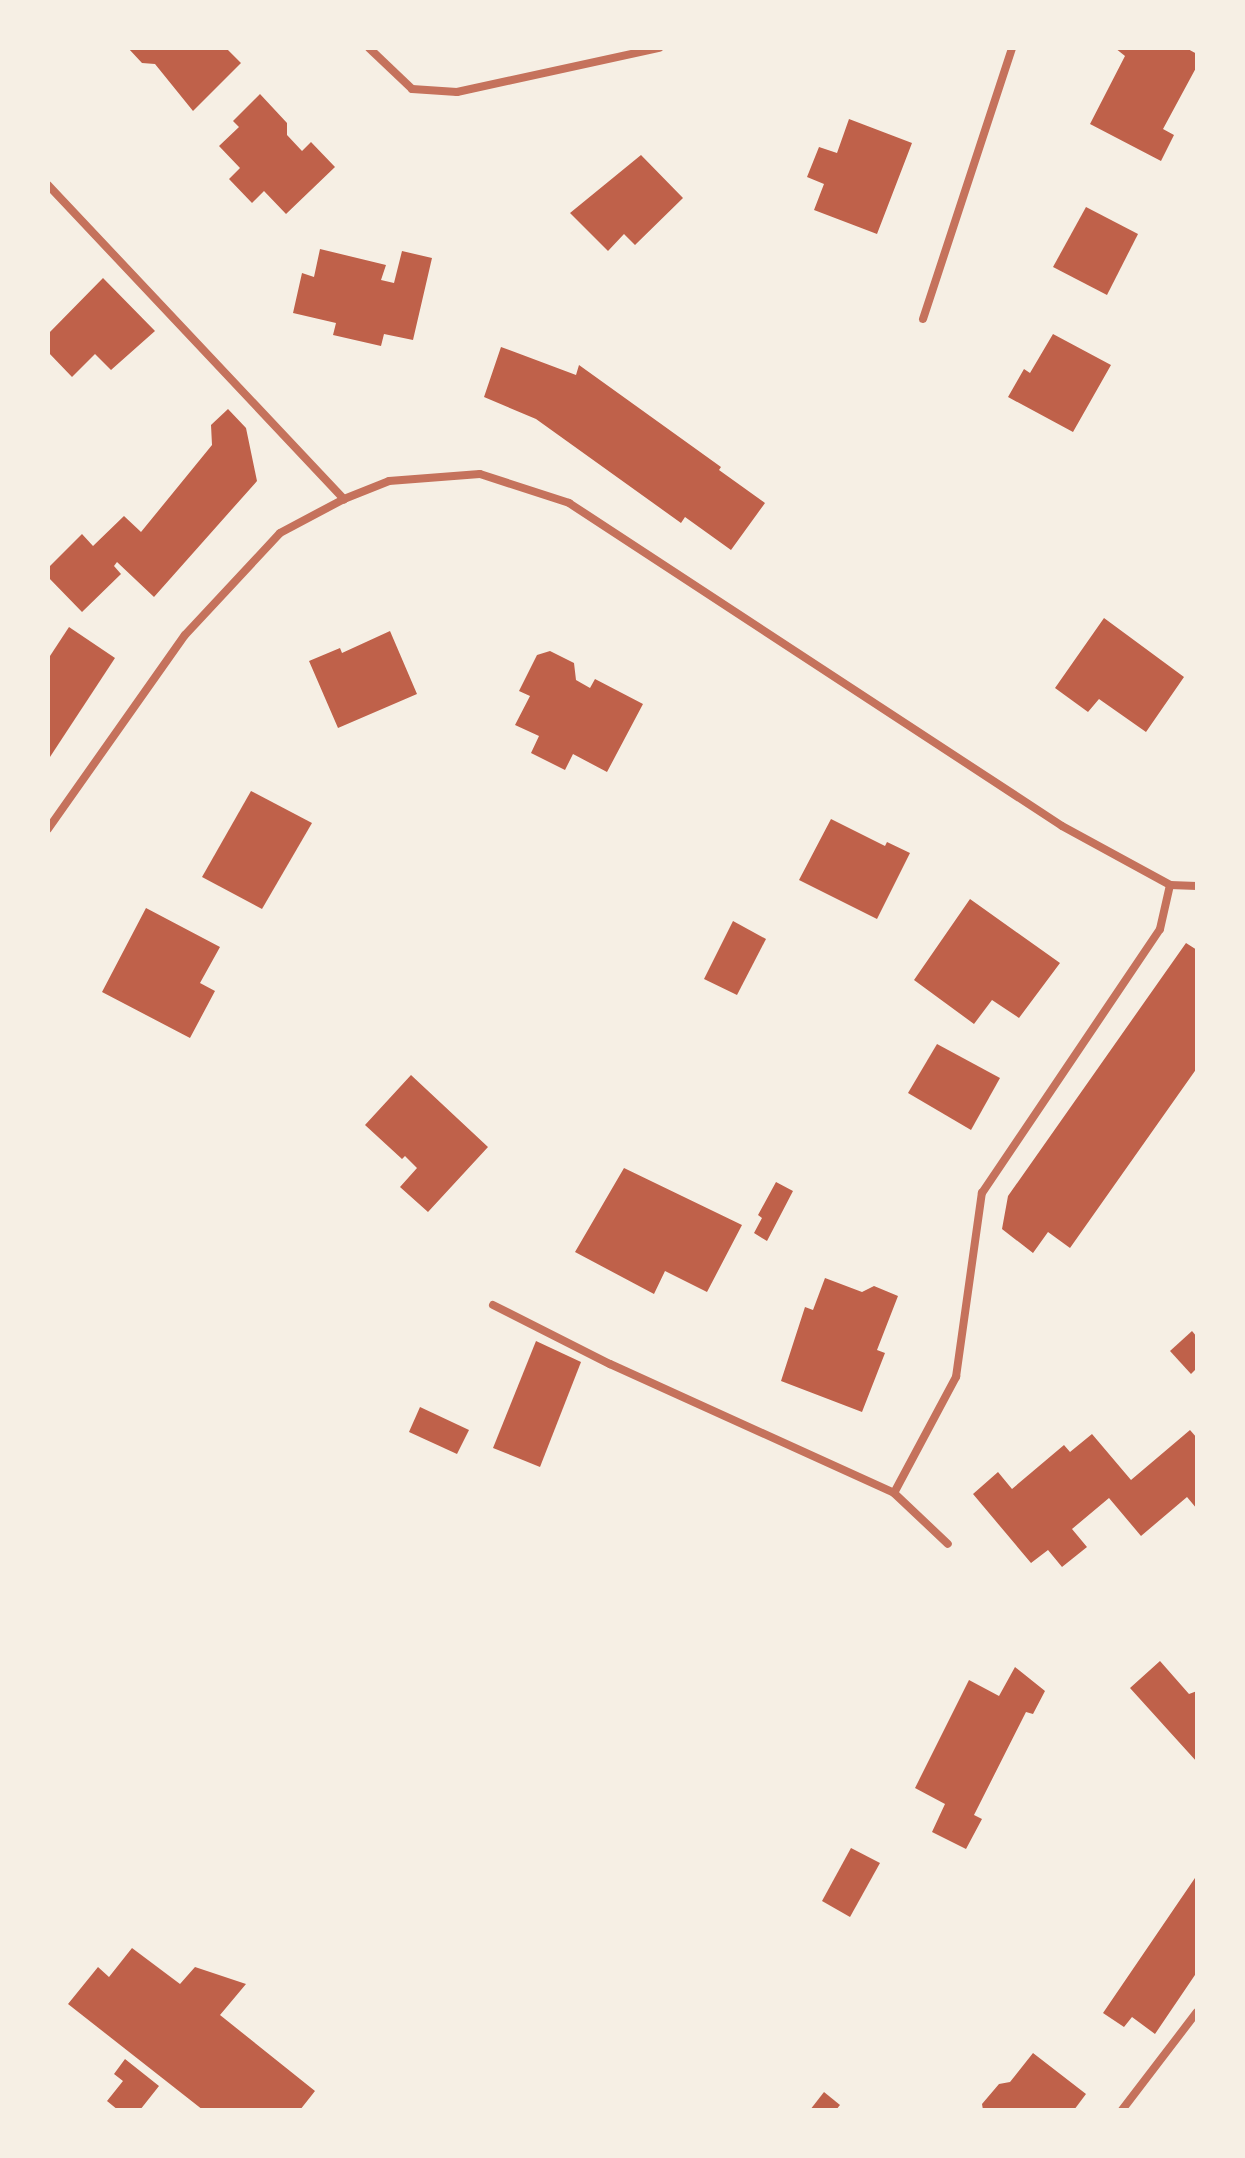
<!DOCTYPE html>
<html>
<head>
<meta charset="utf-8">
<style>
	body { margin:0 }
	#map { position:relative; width:1245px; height:2158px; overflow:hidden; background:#f6efe4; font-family:"Open Sans",sans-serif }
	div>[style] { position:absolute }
	.building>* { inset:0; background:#bf614a }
	.minor>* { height:8px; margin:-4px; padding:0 4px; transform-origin:4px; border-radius:4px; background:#c5725c }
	span { translate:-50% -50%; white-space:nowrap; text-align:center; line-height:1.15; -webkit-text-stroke:8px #f6efe4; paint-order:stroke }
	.frame { position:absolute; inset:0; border:50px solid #f6efe4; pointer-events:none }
</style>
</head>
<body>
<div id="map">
	<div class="building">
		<div style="clip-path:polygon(128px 48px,226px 48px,241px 63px,193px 111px,155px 64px,142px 63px)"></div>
		<div style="clip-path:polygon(1115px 48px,1186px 48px,1197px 54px,1197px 66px,1163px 129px,1174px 135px,1161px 161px,1090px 124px,1125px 56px)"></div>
		<div style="clip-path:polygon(260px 94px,287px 123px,287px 135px,302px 151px,311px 142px,335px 167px,286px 214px,264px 191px,252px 203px,229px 179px,240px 168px,219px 146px,239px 127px,233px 121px)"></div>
		<div style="clip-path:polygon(849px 119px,912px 143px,877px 234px,814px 210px,824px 184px,807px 177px,819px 147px,837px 153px)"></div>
		<div style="clip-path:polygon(641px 155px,683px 198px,635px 245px,624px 234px,608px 251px,570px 213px)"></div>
		<div style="clip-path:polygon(1086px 207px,1138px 234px,1107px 295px,1053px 267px)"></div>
		<div style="clip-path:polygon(320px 249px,386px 265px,381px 280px,394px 283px,402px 251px,432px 258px,413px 340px,384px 334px,381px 346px,333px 335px,336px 323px,293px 313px,302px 273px,314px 277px)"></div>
		<div style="clip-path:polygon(103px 278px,155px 331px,111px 370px,95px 354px,72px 377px,48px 352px,48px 334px)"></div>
		<div style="clip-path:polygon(1053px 334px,1111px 365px,1073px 432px,1008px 397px,1024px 369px,1030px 373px)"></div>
		<div style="clip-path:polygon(501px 347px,576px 375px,579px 365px,721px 467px,719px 470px,765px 503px,731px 550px,685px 517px,681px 523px,536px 419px,484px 397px)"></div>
		<div style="clip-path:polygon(228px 409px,246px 428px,257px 481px,154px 597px,117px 562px,114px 566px,121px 574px,82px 612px,48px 577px,48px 568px,82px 534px,93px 546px,124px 516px,141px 532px,212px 445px,211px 425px)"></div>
		<div style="clip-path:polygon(1104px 618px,1184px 677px,1146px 732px,1099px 699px,1088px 712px,1055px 688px)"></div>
		<div style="clip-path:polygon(69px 627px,115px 658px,48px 760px,48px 659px)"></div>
		<div style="clip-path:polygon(390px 631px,417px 694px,338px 728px,309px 661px,340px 648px,342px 653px)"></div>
		<div style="clip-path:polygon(550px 651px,574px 663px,576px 680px,590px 688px,595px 679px,643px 704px,607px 772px,573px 754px,565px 770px,531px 753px,539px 736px,515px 725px,530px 696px,519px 691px,537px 655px)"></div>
		<div style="clip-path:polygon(251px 791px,312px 823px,262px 909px,202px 877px)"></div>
		<div style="clip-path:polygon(831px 819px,885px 846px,887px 842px,910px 853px,877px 919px,799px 880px)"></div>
		<div style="clip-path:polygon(970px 899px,1060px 963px,1019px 1018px,992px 1000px,974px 1024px,914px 980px)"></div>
		<div style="clip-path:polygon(146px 908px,220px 947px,200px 983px,215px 991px,190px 1038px,102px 992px)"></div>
		<div style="clip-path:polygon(733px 921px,766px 939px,737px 995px,704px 979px)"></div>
		<div style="clip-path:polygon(1186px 943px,1197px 950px,1197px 1068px,1070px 1248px,1048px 1232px,1033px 1253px,1002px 1229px,1008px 1196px)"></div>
		<div style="clip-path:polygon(937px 1044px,1000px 1078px,971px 1130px,908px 1093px)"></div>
		<div style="clip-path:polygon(411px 1075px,488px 1147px,428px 1212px,400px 1187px,417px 1168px,405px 1156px,402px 1159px,365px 1125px)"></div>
		<div style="clip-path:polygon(624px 1168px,742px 1225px,707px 1292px,665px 1271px,654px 1294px,575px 1252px)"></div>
		<div style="clip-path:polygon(776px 1182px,793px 1191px,767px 1241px,754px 1233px,762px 1218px,758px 1215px)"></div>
		<div style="clip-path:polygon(825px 1278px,862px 1292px,874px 1286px,898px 1296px,877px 1350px,885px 1353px,862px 1412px,781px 1381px,805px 1307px,813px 1310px)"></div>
		<div style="clip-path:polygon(1192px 1331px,1197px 1337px,1197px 1368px,1191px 1374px,1170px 1351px)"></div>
		<div style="clip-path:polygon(536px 1341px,581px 1362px,540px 1467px,493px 1448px)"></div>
		<div style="clip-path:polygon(420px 1407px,469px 1430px,457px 1454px,409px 1432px)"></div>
		<div style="clip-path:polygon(1190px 1430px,1197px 1438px,1197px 1509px,1187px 1497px,1141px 1536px,1109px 1498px,1072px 1529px,1087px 1547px,1062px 1567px,1048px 1550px,1031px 1563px,973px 1494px,998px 1472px,1012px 1489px,1064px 1445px,1070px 1452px,1092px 1434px,1131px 1480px)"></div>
		<div style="clip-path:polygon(1160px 1661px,1189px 1694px,1197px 1691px,1197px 1762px,1130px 1688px)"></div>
		<div style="clip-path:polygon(1015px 1667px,1045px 1691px,1033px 1714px,1026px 1712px,974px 1815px,982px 1819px,966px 1849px,932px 1832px,945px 1804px,915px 1788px,969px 1680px,999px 1696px)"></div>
		<div style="clip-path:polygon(851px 1848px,880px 1863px,850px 1917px,822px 1901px)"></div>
		<div style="clip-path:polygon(1197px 1875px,1197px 1972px,1155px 2034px,1132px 2017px,1124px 2027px,1103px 2013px)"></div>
		<div style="clip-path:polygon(132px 1948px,180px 1984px,195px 1967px,246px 1984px,220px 2015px,315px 2091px,300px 2110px,203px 2110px,68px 2004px,98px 1967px,109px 1977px)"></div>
		<div style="clip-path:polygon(1033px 2053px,1086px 2094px,1074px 2110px,983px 2110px,982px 2104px,999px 2084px,1010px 2082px)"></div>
		<div style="clip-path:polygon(125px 2059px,159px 2086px,140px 2110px,118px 2110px,107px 2101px,123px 2081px,114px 2074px)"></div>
		<div style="clip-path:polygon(824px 2092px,840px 2105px,836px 2110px,810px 2110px)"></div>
	</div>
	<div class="minor">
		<div style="left:369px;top:48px;width:59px;rotate:43.6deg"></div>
		<div style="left:412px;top:89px;width:45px;rotate:3.8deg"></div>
		<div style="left:457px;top:92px;width:207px;rotate:-12.3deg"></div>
		<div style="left:48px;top:185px;width:432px;rotate:46.7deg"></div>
		<div style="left:923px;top:319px;width:285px;rotate:-71.8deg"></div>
		<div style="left:48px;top:829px;width:237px;rotate:-54.8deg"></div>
		<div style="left:185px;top:635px;width:139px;rotate:-47deg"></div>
		<div style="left:280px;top:533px;width:72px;rotate:-28deg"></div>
		<div style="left:344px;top:499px;width:48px;rotate:-21.8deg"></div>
		<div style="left:389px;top:481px;width:91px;rotate:-4.4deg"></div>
		<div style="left:480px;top:474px;width:94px;rotate:18deg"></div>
		<div style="left:569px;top:503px;width:589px;rotate:33.23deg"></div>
		<div style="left:1062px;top:826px;width:123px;rotate:28.6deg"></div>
		<div style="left:1170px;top:885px;width:27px;rotate:2deg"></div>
		<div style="left:493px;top:1305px;width:131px;rotate:26.8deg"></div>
		<div style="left:610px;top:1364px;width:312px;rotate:24.4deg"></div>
		<div style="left:894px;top:1493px;width:132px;rotate:-61.9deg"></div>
		<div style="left:956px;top:1377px;width:186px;rotate:-82deg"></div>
		<div style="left:982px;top:1193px;width:318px;rotate:-56deg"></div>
		<div style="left:1160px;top:929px;width:45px;rotate:-77.2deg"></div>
		<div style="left:894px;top:1493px;width:74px;rotate:43.4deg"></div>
		<div style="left:1122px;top:2110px;width:123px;rotate:-52.6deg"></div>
	</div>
	<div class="frame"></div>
</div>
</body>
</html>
